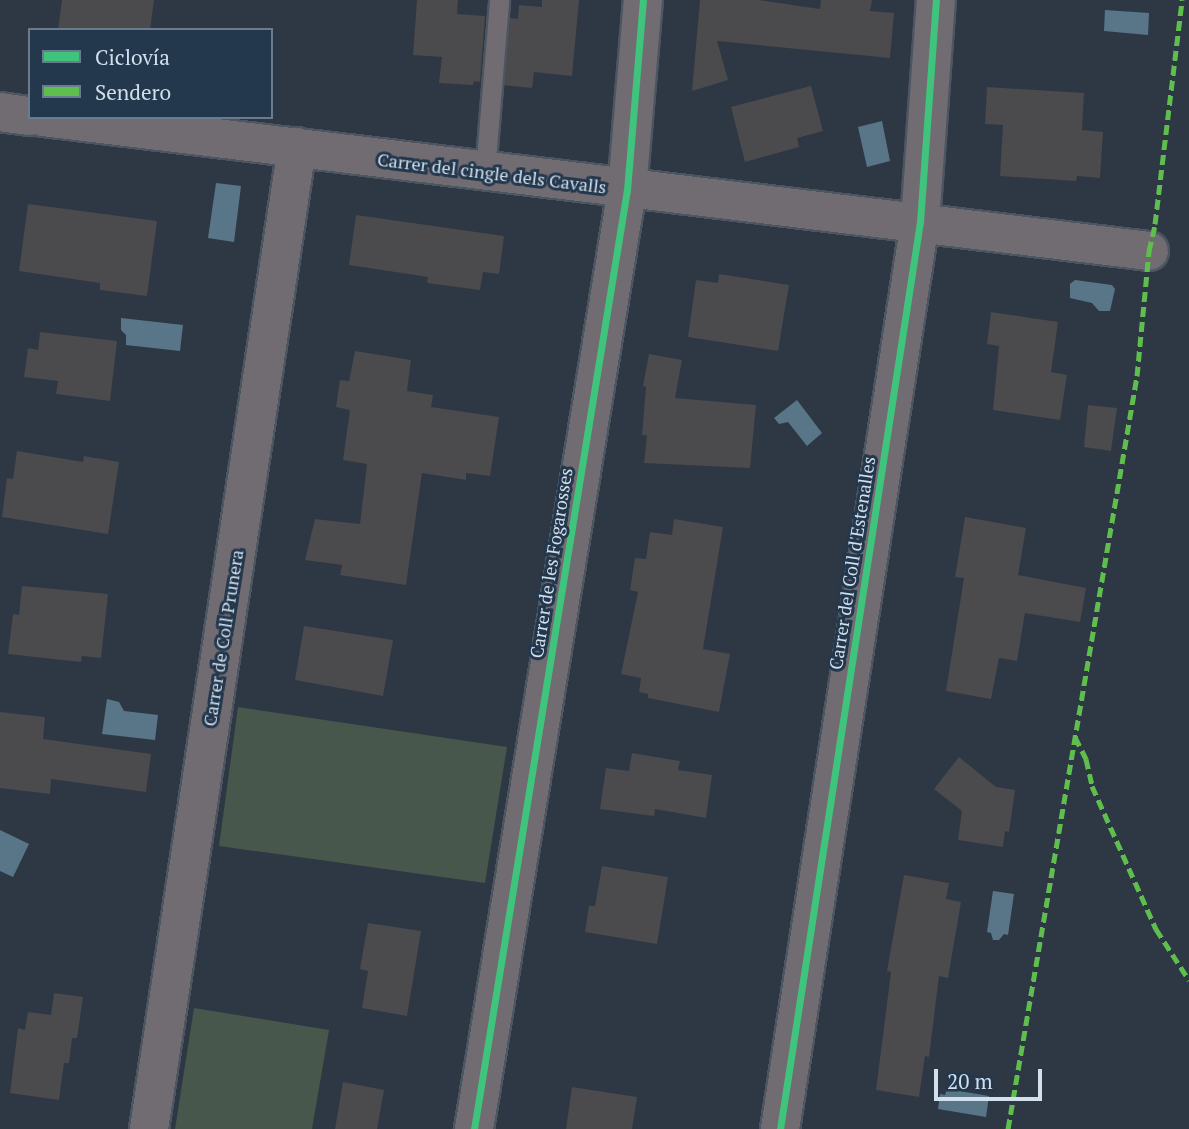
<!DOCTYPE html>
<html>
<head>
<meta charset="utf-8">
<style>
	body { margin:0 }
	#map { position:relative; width:1189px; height:1129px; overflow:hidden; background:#2d3844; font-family:"PT Serif",serif }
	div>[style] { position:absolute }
	.green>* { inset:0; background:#47574b }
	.water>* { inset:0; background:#597688 }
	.building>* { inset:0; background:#4b4a4c }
	.roads { filter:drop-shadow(2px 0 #4c5661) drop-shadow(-2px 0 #4c5661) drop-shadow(0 2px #4c5661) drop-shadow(0 -2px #4c5661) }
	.service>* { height:19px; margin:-9.5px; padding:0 9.5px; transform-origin:9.5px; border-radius:9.5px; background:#716b72 }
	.minor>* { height:38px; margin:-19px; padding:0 19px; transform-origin:19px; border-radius:19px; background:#716b72 }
	.quiet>* { height:5px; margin-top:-2.5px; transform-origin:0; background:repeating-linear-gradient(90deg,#5fbe4e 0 10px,transparent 0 15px) }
	.cycleway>* { height:7px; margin:-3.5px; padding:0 3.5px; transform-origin:3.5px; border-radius:3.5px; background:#40c37c }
	span { translate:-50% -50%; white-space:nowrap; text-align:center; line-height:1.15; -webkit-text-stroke:6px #24384d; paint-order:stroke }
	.street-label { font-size:18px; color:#d2dfec }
	.legend { position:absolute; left:28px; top:28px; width:245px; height:91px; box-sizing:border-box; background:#24384d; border:2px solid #6a7b8d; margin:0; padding:9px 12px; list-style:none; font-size:21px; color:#d2dfec }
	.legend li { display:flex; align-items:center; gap:14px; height:35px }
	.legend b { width:35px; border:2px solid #6a7b8d }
	.scale { position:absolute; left:934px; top:1069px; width:108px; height:32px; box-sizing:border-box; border:4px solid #d2dfec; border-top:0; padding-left:9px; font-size:21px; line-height:24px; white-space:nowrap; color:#d2dfec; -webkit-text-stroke:5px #24384d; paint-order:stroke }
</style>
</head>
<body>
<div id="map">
	<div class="green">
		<div style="clip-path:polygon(238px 707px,507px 747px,485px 883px,219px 846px)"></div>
		<div style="clip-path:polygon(194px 1008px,329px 1030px,312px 1129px,175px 1129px)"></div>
	</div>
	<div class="water">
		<div style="clip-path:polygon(1105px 10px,1149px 13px,1148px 35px,1104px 31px)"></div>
		<div style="clip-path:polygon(882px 121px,890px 161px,867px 167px,858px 127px)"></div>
		<div style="clip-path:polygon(216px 183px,241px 186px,234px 242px,208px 238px)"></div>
		<div style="clip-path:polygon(1075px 280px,1112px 285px,1115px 289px,1110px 311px,1099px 311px,1092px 303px,1070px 298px,1070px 284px)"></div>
		<div style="clip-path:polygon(121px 318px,183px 325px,180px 351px,126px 345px,126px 335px,121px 330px)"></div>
		<div style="clip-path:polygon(797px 400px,822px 433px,807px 446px,788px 422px,779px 424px,774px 418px)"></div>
		<div style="clip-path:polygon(107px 699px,119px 702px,124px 711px,158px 715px,155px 740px,102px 734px)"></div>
		<div style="clip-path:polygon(0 830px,29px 844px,13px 877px,0 871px)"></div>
		<div style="clip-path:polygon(993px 891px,1014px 894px,1008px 935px,1004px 934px,999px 940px,993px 940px,991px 933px,987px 932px)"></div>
		<div style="clip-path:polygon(947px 1089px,989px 1096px,986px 1117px,938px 1109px,940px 1094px,945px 1095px)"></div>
	</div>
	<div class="building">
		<div style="clip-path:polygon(62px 0,154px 0,150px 30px,58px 30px)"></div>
		<div style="clip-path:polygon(417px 0,458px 0,457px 14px,485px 16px,480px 82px,474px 81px,473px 85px,439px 83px,442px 57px,413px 55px)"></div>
		<div style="clip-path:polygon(542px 0,579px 0,572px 76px,534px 72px,532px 88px,504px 85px,510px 18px,518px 19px,519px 5px,542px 7px)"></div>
		<div style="clip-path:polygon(700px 0,759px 0,820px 9px,821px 0,872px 0,870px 11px,894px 13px,890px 58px,717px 41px,728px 80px,692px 91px)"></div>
		<div style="clip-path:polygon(811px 86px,823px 131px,797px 138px,799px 147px,745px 162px,731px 107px)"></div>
		<div style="clip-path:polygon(987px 87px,1084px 93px,1082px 130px,1103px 132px,1100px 178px,1077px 176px,1076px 181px,1000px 176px,1003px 125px,985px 124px)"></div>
		<div style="clip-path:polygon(28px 204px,157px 221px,147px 296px,100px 290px,100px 283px,19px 271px)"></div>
		<div style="clip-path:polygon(356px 215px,504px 236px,499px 274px,483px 272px,480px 290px,427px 283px,428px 277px,349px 265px)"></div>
		<div style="clip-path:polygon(719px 274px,789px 285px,778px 351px,688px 337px,696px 280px,718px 283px)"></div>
		<div style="clip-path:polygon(991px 312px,1058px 322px,1051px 372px,1067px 375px,1060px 420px,993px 410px,999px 346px,987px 344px)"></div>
		<div style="clip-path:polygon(40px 332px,117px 341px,110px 401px,56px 394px,58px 381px,24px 377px,28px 348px,38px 350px)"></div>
		<div style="clip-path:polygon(355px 351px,411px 360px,407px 391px,433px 395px,431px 407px,499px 417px,490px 476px,466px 473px,466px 480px,422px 473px,406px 585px,340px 575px,342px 565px,305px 560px,315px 519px,360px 524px,367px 464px,343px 460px,350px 410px,336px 407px,340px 380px,349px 381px)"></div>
		<div style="clip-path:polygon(649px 354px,682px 360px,675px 398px,756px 405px,750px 468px,644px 463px,647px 435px,642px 435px,646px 387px,643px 386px)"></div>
		<div style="clip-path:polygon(1088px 405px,1117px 408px,1111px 451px,1084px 447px)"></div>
		<div style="clip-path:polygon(17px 451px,83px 462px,84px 456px,119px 462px,108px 534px,2px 517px,7px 478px,13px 479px)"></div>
		<div style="clip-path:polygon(965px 517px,1026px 528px,1018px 575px,1086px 588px,1080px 622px,1025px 613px,1017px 661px,999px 658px,991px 699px,946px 691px,964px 578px,955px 577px)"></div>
		<div style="clip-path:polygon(674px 519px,723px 527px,703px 649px,730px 654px,719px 712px,648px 698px,648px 694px,639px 692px,641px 678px,621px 674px,638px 592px,630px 590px,635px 558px,646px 559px,650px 532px,672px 535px)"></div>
		<div style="clip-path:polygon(22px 586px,108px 594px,101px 658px,82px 656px,81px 662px,8px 654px,13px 614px,19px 615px)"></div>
		<div style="clip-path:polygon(304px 626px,393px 640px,383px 696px,295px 680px)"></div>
		<div style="clip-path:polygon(0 712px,45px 717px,43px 739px,151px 754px,146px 792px,51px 779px,50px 794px,0 788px)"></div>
		<div style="clip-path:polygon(632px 753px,680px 761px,678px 770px,712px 775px,706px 818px,655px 809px,654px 816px,600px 809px,606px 768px,629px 771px)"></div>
		<div style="clip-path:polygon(959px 757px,996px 787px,1015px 790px,1009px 832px,1005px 831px,1003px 847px,958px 840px,962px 811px,934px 789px)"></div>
		<div style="clip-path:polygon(602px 866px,668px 877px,657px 944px,585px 932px,589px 906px,595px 906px)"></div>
		<div style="clip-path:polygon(904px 875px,949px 883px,946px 899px,961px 902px,948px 978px,939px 976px,929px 1057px,925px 1056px,919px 1097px,876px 1090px,891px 972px,887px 971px)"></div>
		<div style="clip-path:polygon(368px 923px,421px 931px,407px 1016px,362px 1008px,368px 971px,360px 969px)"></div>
		<div style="clip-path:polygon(54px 993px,83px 997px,77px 1038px,72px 1038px,69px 1063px,64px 1063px,59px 1100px,10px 1093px,18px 1028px,25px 1030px,28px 1012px,51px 1015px)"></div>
		<div style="clip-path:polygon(343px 1082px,384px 1090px,377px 1129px,335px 1129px)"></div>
		<div style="clip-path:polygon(572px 1087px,637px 1097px,632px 1129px,566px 1129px)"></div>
	</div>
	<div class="roads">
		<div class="service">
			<div style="left:485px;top:172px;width:173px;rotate:-85.3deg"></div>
		</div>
		<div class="minor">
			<div style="left:0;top:112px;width:30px;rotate:8deg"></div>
			<div style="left:43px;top:117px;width:1114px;rotate:6.91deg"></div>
			<div style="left:149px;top:1129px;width:993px;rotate:-81.43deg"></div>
			<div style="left:474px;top:1129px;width:951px;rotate:-80.75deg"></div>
			<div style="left:627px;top:190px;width:191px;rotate:-85.2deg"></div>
			<div style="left:780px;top:1129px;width:918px;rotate:-81.23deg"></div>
			<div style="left:920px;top:222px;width:223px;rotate:-85.9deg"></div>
		</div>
	</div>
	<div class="quiet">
		<div style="left:1075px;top:737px;width:25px;rotate:63deg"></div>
		<div style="left:1086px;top:759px;width:28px;rotate:77deg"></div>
		<div style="left:1092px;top:786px;width:157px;rotate:65.9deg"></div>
		<div style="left:1156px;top:929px;width:61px;rotate:57.1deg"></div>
		<div style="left:1008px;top:1129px;width:764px;rotate:-80.28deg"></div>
		<div style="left:1137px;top:376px;width:126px;rotate:-84.5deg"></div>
		<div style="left:1149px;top:251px;width:28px;rotate:-77deg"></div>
		<div style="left:1155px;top:224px;width:226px;rotate:-83.1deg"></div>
	</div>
	<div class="cycleway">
		<div style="left:474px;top:1129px;width:951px;rotate:-80.75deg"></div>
		<div style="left:627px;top:190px;width:191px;rotate:-85.2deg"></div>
		<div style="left:780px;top:1129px;width:918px;rotate:-81.23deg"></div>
		<div style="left:920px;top:222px;width:223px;rotate:-85.9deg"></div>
	</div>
	<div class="street-label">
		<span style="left:492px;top:173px;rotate:7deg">Carrer del cingle dels Cavalls</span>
		<span style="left:551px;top:563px;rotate:-81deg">Carrer de les Fogarosses</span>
		<span style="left:852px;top:563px;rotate:-81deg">Carrer del Coll d'Estenalles</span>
		<span style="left:223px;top:638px;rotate:-81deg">Carrer de Coll Prunera</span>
	</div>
	<ul class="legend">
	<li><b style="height:9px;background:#40c37c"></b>Ciclovía</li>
	<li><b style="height:9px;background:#5fbe4e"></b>Sendero</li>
	</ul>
	<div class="scale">20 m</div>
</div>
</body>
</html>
